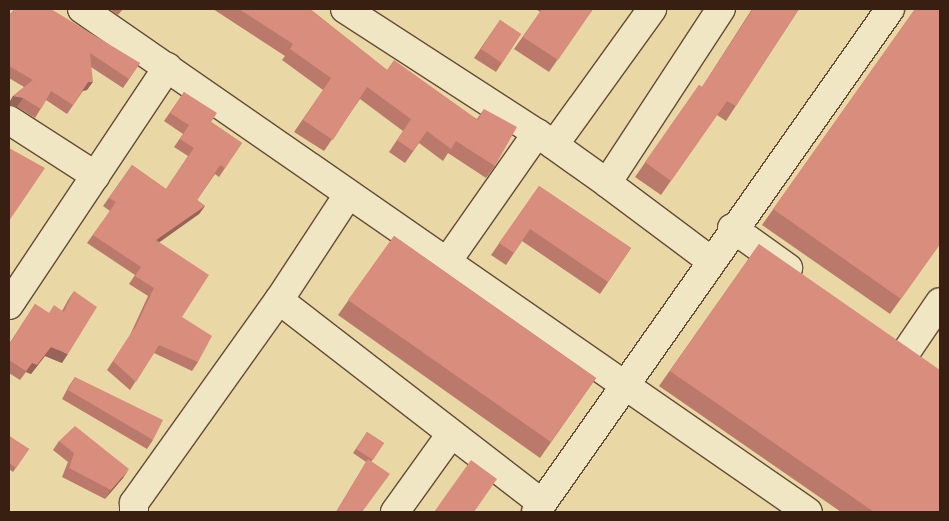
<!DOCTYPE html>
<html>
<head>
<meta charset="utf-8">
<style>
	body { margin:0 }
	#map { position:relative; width:949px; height:521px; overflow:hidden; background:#e9d8a5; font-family:Alegreya,serif }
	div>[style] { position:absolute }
	.roads { filter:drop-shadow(1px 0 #654c37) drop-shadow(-1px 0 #654c37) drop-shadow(0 1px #654c37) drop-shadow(0 -1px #654c37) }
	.minor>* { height:28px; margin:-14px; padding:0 14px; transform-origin:14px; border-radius:14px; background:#f1e6c4 }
	.wall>* { inset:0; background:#bb796c }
	.shaded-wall>* { inset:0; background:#986358 }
	.building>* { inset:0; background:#d98d7d }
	span { translate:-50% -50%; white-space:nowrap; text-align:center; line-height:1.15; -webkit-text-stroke:4.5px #f1e6c4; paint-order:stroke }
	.frame { position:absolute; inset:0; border:10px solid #391e12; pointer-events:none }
</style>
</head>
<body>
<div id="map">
	<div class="roads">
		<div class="minor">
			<div style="left:82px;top:9px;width:883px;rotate:34.72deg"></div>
			<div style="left:345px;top:9px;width:229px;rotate:32.9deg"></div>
			<div style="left:537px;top:133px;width:159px;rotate:125deg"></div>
			<div style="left:9px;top:120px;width:103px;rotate:32.8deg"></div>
			<div style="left:537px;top:133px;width:86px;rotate:35.5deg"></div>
			<div style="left:607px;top:183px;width:208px;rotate:-56.8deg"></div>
			<div style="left:554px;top:145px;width:168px;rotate:-54.2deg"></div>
			<div style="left:607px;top:183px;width:129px;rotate:36.8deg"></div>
			<div style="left:732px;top:228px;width:69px;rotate:35.5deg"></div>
			<div style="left:279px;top:300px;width:332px;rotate:37.7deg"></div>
			<div style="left:9px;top:305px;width:286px;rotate:-56.3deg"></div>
			<div style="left:906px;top:352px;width:60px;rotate:-55.8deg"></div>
			<div style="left:134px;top:512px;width:9px;rotate:-90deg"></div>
			<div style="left:134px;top:503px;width:249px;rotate:-54.5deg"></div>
			<div style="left:279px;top:300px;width:126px;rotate:-56.7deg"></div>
			<div style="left:395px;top:512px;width:96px;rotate:-54.3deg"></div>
			<div style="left:536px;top:512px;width:615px;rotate:-54.86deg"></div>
		</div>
	</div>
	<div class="wall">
		<div style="clip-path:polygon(109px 9px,123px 9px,118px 15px)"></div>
		<div style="clip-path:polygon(213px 9px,310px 9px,387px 70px,477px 119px,484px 109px,495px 166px,486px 178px,448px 153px,443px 161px,419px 143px,405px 163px,389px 152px,403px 131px,360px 99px,324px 151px,294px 132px,323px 90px,282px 60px,285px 56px)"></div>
		<div style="clip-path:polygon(536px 9px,593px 9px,549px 72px,514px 49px,540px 12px)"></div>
		<div style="clip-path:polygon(752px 9px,799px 9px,726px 121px,717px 115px,661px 195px,635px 177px,699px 85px,702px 87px)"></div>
		<div style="clip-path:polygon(915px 9px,940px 244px,890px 314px,762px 225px)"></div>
		<div style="clip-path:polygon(9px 13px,140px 63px,123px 88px,91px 67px,87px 90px,83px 91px,67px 114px,46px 100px,35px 118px,17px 107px,9px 105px,9px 103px,13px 96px,24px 87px,9px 78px)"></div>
		<div style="clip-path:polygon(500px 20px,521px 34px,496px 72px,474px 58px)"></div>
		<div style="clip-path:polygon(184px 92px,211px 122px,242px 143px,219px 177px,215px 174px,197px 200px,205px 206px,199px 214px,159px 242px,182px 317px,198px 362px,192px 371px,154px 353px,130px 390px,107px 370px,130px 335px,148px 296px,129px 284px,135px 275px,87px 243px,110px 211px,103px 206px,132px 165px,166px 189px,188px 156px,174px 147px,183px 134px,164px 121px)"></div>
		<div style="clip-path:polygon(539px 186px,631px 248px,600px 294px,522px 241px,506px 265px,491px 255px)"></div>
		<div style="clip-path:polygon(394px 236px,596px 378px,540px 458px,338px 315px)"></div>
		<div style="clip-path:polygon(759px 244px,940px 512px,841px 512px,659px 386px)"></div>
		<div style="clip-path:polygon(74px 291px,62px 363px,45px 356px,31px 374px,26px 372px,20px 380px,9px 373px,9px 344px,35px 304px,49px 313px,62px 311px,68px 300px)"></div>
		<div style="clip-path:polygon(75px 377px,153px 440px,147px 449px,62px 399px,69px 386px)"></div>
		<div style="clip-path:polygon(367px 432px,384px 443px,371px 462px,362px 512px,336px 512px,366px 462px,353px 453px)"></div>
		<div style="clip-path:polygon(9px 436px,29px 449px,13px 472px,9px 469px)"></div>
		<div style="clip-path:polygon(59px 441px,123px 478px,105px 499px,62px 477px,68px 462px,53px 450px)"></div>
	</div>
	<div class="shaded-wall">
		<div style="clip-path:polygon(88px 82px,93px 82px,87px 90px,82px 91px)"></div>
		<div style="clip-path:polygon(13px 96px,23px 98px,17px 107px,9px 105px,9px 103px)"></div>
		<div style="clip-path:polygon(205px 206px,199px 214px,150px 249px,156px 240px)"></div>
		<div style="clip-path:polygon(51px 347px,68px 354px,62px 363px,45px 356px,31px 374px,26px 372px,32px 363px)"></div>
		<div style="clip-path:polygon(129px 469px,123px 478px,105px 499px,111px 490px)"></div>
	</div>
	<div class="building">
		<div style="clip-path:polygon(14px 9px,51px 9px,140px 63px,129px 79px,90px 53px,93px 82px,88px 82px,73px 105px,51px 91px,41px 109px,23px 98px,13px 96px,33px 80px,9px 66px,9px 13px,10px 14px)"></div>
		<div style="clip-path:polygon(239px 9px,310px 9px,387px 70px,394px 60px,478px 120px,484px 109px,517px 127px,495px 166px,456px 141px,451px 149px,427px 131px,413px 151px,397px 140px,411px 119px,367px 87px,333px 140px,303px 120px,331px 78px,290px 49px,293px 44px)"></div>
		<div style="clip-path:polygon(542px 9px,593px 9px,558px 60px,523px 37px)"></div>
		<div style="clip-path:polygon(753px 9px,799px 9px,736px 106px,727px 101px,671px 181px,645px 162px,699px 85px,702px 87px)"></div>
		<div style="clip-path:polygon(915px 9px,940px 9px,940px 244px,901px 299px,773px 209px)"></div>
		<div style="clip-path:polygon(500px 20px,521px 34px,502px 63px,481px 49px)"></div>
		<div style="clip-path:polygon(184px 92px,217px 113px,211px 122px,242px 143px,225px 168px,220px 165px,197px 200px,205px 206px,156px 240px,209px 275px,182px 317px,212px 336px,198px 362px,159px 345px,136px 382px,113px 361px,136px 326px,154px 288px,135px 276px,141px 267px,93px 235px,116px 202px,109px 198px,132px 165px,166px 189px,194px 148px,180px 139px,189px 125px,170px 113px)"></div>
		<div style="clip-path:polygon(9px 148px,45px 168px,9px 221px)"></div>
		<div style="clip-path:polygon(539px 186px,631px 248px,608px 282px,530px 229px,514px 253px,499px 243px)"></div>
		<div style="clip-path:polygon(394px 236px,596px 378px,551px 442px,348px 300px)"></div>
		<div style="clip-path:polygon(759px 244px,940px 370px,940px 512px,874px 512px,670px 371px)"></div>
		<div style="clip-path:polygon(74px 291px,97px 307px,68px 354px,51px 347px,37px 365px,32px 363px,26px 371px,9px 360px,9px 345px,35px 304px,49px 313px,54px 305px,64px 312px)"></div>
		<div style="clip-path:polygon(75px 377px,163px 420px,153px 440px,68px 390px)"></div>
		<div style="clip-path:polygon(75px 426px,129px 469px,111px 490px,69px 468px,74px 453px,59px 441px)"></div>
		<div style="clip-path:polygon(367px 432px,384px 443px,373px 460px,356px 449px)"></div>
		<div style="clip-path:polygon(9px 436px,29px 449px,16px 468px,9px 463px)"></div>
		<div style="clip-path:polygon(368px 459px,390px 474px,362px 512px,336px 512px)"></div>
		<div style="clip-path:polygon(471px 460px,497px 479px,474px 512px,434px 512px)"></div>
	</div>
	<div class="frame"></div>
</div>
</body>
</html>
